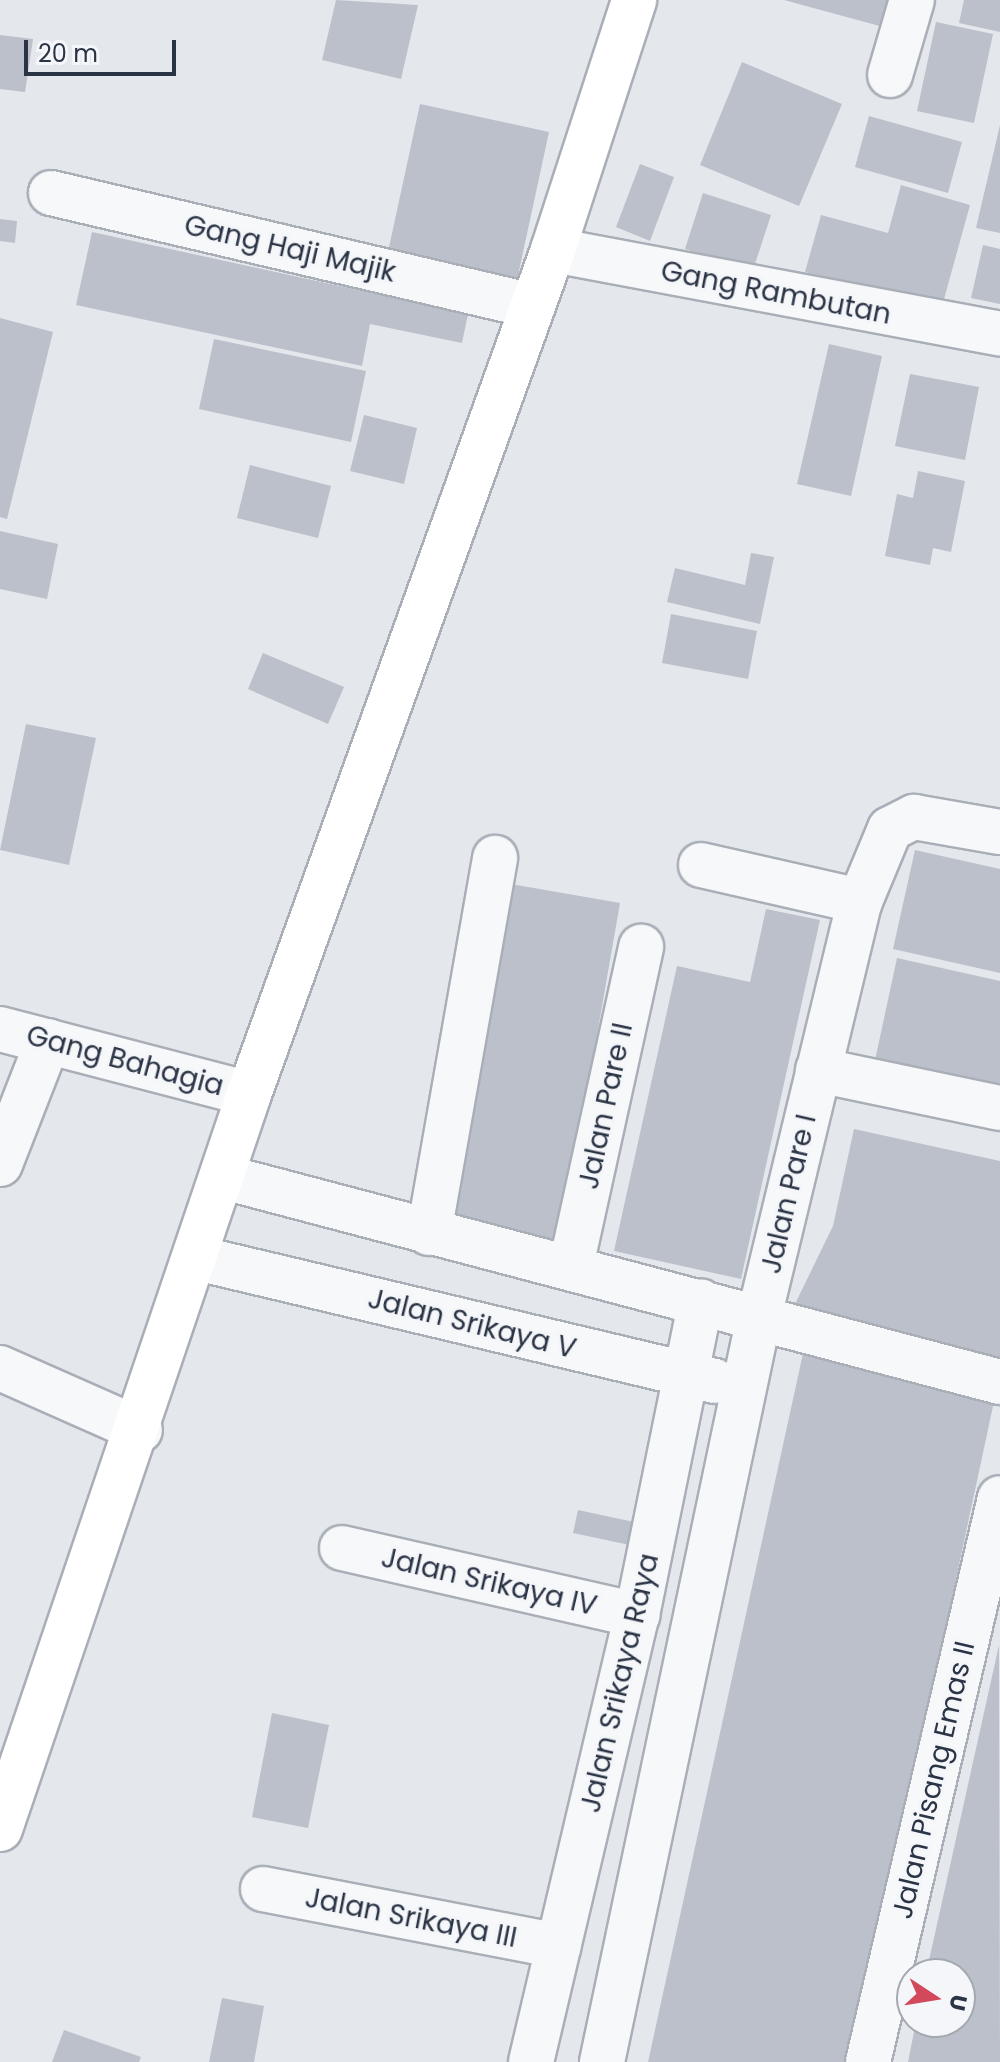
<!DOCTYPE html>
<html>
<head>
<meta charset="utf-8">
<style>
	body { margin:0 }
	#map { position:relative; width:1000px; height:2062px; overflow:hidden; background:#e4e7ec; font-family:Poppins,sans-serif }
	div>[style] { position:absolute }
	.building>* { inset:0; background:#bbc0ca }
	.roads { filter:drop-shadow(2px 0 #a9aeb7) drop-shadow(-2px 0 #a9aeb7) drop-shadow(0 2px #a9aeb7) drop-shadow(0 -2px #a9aeb7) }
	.street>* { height:44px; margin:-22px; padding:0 22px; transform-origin:22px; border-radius:22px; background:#f7f8fa }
	.secondary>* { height:44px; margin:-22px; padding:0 22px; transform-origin:22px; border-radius:22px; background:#fff }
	span { translate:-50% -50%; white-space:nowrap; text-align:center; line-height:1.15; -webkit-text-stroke:6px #f4f6f9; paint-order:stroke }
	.street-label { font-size:28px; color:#2b3445 }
	.north { position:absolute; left:896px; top:1958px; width:80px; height:80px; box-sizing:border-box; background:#f4f6f9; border:2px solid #a4a8b1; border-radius:50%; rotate:102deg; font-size:22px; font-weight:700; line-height:32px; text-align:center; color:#2b3445 }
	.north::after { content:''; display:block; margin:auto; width:28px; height:36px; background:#d1495b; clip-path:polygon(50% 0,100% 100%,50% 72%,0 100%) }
	.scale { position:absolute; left:24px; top:40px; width:152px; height:36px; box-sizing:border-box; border:4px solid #2b3445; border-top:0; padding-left:10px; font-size:24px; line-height:28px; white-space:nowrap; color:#2b3445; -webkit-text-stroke:6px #f4f6f9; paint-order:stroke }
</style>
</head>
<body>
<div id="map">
	<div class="building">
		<div style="clip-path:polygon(336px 0,418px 5px,401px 79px,322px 60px)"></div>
		<div style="clip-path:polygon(784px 0,906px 0,898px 31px)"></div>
		<div style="clip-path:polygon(964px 0,1000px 0,1000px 32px,959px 23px)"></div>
		<div style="clip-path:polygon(936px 22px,993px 34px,974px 123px,917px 111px)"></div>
		<div style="clip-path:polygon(0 35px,33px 39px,25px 92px,0 89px)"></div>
		<div style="clip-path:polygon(742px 62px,842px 104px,799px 206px,700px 165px)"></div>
		<div style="clip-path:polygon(420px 104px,549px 132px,517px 280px,388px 252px)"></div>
		<div style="clip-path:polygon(869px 116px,962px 142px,948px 193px,855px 167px)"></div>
		<div style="clip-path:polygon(1000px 125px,1000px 233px,976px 228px)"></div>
		<div style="clip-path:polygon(640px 164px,674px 177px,650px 241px,616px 227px)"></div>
		<div style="clip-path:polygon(901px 185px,970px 205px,941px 310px,805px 272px,821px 215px,888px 233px)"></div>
		<div style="clip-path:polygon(703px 193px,771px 215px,753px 270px,685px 249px)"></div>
		<div style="clip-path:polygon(0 219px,17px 221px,15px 243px,0 241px)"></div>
		<div style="clip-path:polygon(92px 232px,468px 314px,462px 343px,370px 324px,362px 366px,76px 305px)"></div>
		<div style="clip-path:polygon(983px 245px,1000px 249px,1000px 304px,971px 298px)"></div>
		<div style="clip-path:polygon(0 318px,53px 332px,7px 519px,0 517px)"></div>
		<div style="clip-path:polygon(214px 339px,366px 371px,351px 442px,199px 409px)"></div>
		<div style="clip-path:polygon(829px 344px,882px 356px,851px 496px,797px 484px)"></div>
		<div style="clip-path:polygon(910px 374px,979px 387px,965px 460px,895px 446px)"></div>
		<div style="clip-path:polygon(364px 415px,417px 428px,404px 484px,350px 471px)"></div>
		<div style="clip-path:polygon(250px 465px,331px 486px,318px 538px,237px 518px)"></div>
		<div style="clip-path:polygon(918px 471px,965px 481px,951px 552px,933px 548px,930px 565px,885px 556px,897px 494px,913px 498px)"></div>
		<div style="clip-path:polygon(0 531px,58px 544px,47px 599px,0 589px)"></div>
		<div style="clip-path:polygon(751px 553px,774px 557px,760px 624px,667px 602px,675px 568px,745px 585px)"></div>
		<div style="clip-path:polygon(671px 614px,757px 631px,748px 679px,662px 663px)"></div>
		<div style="clip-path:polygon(263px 653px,344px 687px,328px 724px,248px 689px)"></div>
		<div style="clip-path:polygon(26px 724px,96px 738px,69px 865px,0 850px)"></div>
		<div style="clip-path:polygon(915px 850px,1000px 869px,1000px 973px,893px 949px)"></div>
		<div style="clip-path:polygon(505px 883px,620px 903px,559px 1253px,443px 1233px)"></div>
		<div style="clip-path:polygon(766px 909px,820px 920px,741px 1279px,614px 1251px,677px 966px,750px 982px)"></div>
		<div style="clip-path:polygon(897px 958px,1000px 981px,1000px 1093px,874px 1065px)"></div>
		<div style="clip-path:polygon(854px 1129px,1000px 1161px,1000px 1364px,794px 1306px,833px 1226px)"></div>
		<div style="clip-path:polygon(804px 1349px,996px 1392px,959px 1565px,850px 2062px,648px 2062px)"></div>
		<div style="clip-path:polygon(578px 1510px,648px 1525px,644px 1548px,573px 1533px)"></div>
		<div style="clip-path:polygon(999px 1645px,1000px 2062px,908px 2062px,916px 2022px,960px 2022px,960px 1974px,926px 1974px)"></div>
		<div style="clip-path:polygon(272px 1713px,329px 1725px,308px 1828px,252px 1817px)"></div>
		<div style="clip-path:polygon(222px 1998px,264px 2006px,254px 2062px,209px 2062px)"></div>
		<div style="clip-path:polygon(64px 2030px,141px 2057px,139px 2062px,52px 2062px)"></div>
	</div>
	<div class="roads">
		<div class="street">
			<div style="left:890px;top:75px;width:78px;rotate:-73.7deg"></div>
			<div style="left:51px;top:193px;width:491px;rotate:13.2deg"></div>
			<div style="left:553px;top:250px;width:455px;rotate:10.6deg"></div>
			<div style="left:701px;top:865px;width:163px;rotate:12.8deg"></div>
			<div style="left:0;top:1029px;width:257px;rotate:14.6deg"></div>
			<div style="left:818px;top:1070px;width:186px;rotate:11.8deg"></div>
			<div style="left:0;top:1164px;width:132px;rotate:-68.7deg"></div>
			<div style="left:224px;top:1177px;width:803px;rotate:14.8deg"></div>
			<div style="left:429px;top:1233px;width:381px;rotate:-80deg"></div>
			<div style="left:197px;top:1258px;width:532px;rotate:13.36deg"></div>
			<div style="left:571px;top:1266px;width:327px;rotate:-77.6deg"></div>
			<div style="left:0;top:1368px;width:153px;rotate:23.9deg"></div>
			<div style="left:342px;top:1548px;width:303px;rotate:12.8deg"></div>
			<div style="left:263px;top:1889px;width:301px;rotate:10.9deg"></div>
			<div style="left:531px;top:2062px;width:459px;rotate:-76.7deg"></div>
			<div style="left:637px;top:1615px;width:320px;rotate:-78.5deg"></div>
			<div style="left:602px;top:2062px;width:761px;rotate:-78.1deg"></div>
			<div style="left:759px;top:1317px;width:428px;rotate:-76.4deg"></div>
			<div style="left:860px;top:901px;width:78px;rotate:-67.4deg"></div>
			<div style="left:890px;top:829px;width:27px;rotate:-27deg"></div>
			<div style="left:914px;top:817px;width:87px;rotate:9.9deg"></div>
			<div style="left:868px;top:2062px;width:579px;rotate:-76.83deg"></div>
		</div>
		<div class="secondary">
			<div style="left:0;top:1829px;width:776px;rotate:-71.28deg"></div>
			<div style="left:249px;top:1094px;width:897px;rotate:-70.19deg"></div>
			<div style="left:553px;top:250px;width:263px;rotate:-72deg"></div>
		</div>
	</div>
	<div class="street-label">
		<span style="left:290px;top:249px;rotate:13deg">Gang Haji Majik</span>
		<span style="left:776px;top:293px;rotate:11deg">Gang Rambutan</span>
		<span style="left:125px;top:1061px;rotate:15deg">Gang Bahagia</span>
		<span style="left:606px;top:1106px;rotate:-78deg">Jalan Pare II</span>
		<span style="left:789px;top:1194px;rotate:-77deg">Jalan Pare I</span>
		<span style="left:472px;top:1324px;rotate:14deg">Jalan Srikaya V</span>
		<span style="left:489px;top:1582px;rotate:13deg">Jalan Srikaya IV</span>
		<span style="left:620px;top:1683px;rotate:-77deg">Jalan Srikaya Raya</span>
		<span style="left:934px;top:1780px;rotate:-77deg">Jalan Pisang Emas II</span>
		<span style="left:411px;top:1918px;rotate:11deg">Jalan Srikaya III</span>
	</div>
	<div class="north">U</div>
	<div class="scale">20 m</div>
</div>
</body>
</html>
